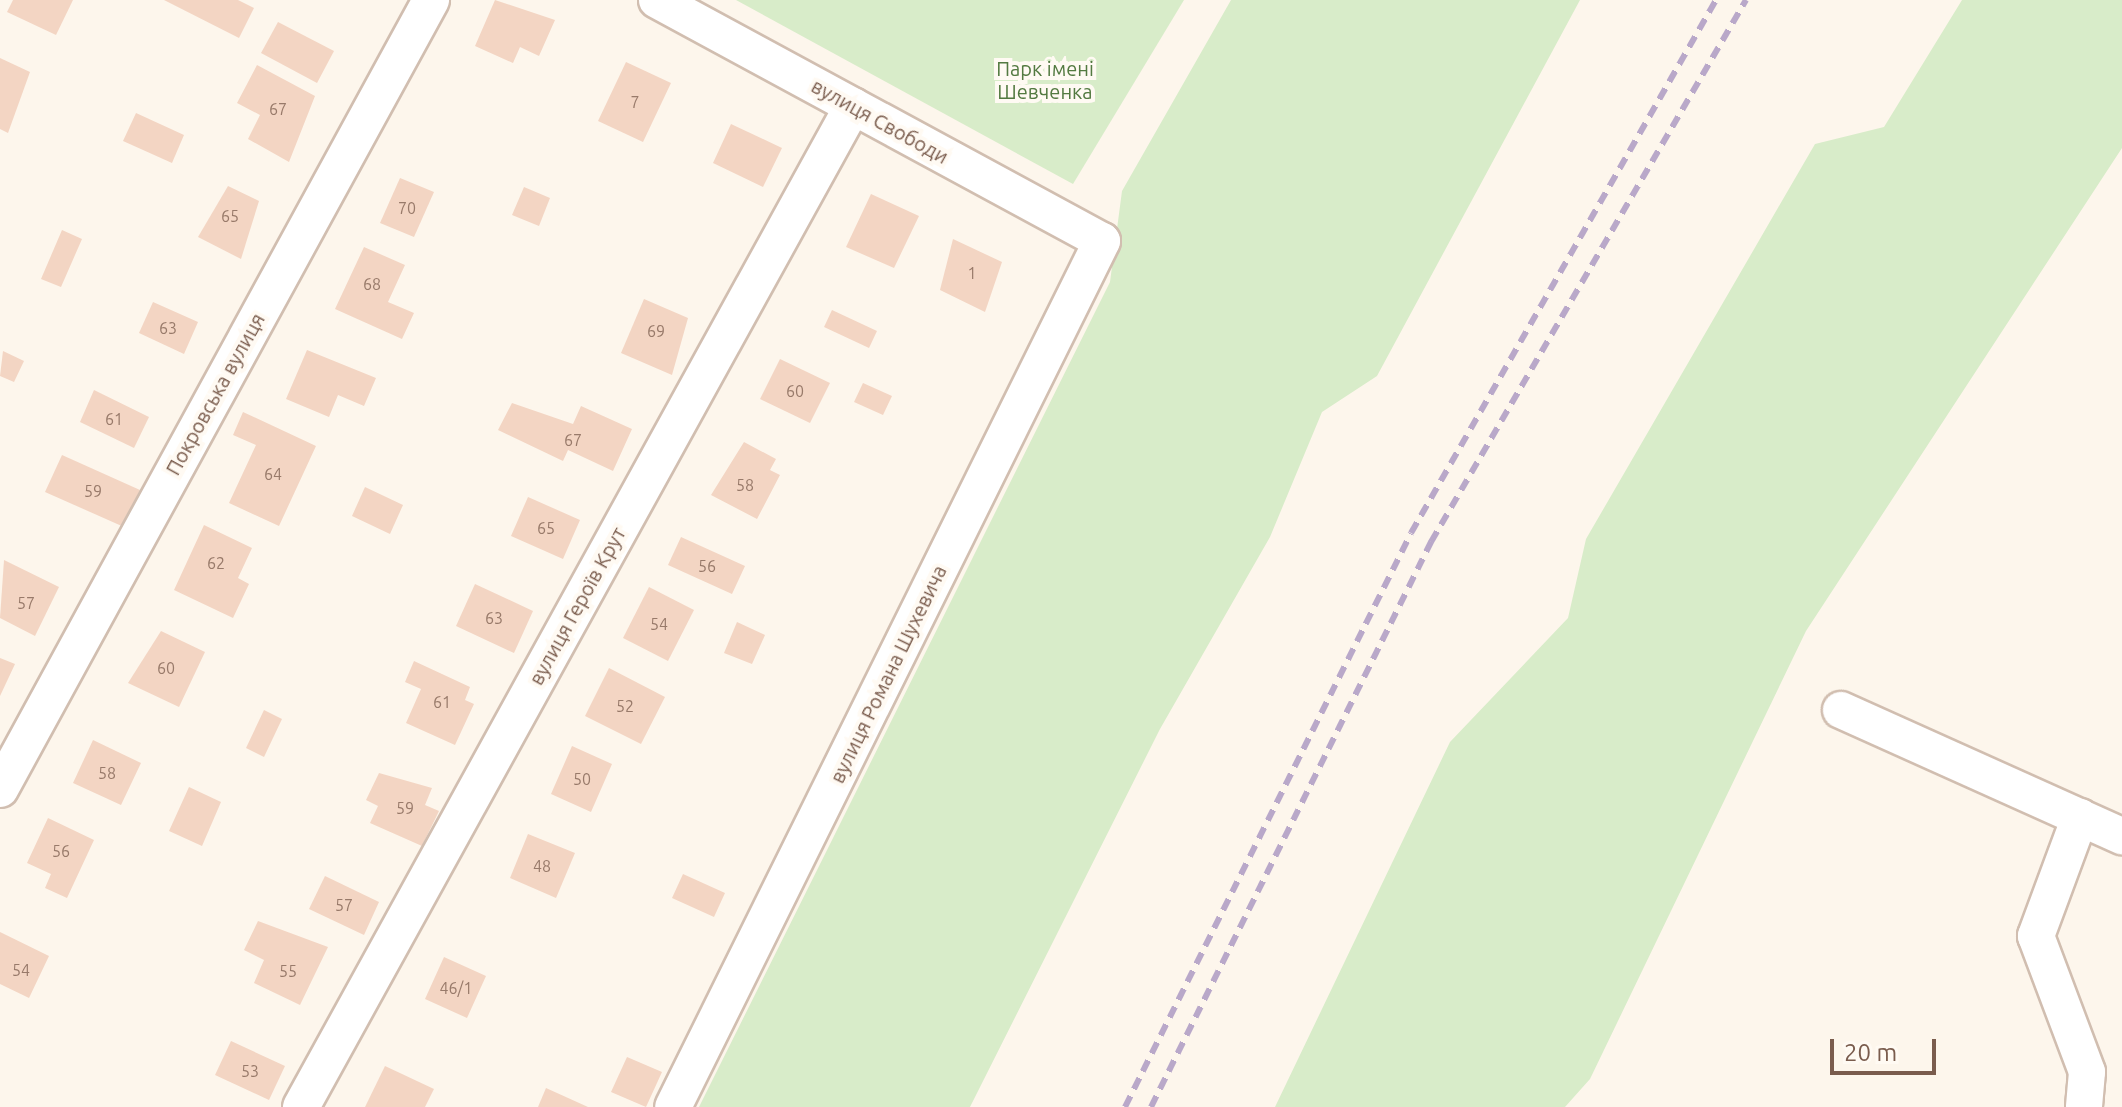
<!DOCTYPE html>
<html>
<head>
<meta charset="utf-8">
<style>
	body { margin:0 }
	#map { position:relative; width:2122px; height:1107px; overflow:hidden; background:#fdf6ec; font-family:Ubuntu,sans-serif }
	div>[style] { position:absolute }
	.green>* { inset:0; background:#d8ecc9 }
	.building>* { inset:0; background:#f3d5c3 }
	.roads { filter:drop-shadow(2px 0 #d1beb0) drop-shadow(-2px 0 #d1beb0) drop-shadow(0 2px #d1beb0) drop-shadow(0 -2px #d1beb0) }
	.minor>* { height:36px; margin:-18px; padding:0 18px; transform-origin:18px; border-radius:18px; background:#fff }
	.rail>* { height:6px; margin-top:-3px; transform-origin:0; background:repeating-linear-gradient(90deg,#b9a8c9 0 12px,transparent 0 20px) }
	span { translate:-50% -50%; white-space:nowrap; text-align:center; line-height:1.15; -webkit-text-stroke:8px #fffaf3; paint-order:stroke }
	.number-label { font-size:16px; color:#987a6a }
	.number-label span { -webkit-text-stroke-width:0 }
	.park-label { font-size:20px; color:#537a41 }
	.street-label { font-size:20px; color:#7a5c4d }
	.scale { position:absolute; left:1830px; top:1039px; width:106px; height:36px; box-sizing:border-box; border:4px solid #7a5c4d; border-top:0; padding-left:10px; font-size:24px; line-height:28px; white-space:nowrap; color:#7a5c4d; -webkit-text-stroke:6px #fffaf3; paint-order:stroke }
</style>
</head>
<body>
<div id="map">
	<div class="green">
		<div style="clip-path:polygon(736px 0,1184px 0,1073px 184px)"></div>
		<div style="clip-path:polygon(1231px 0,1580px 0,1377px 376px,1322px 412px,1270px 537px,1160px 729px,970px 1107px,699px 1107px,1110px 282px,1122px 191px)"></div>
		<div style="clip-path:polygon(1962px 0,2122px 0,2122px 148px,1806px 631px,1590px 1079px,1565px 1107px,1275px 1107px,1450px 742px,1568px 618px,1586px 539px,1815px 144px,1884px 127px)"></div>
	</div>
	<div class="building">
		<div style="clip-path:polygon(13px 0,73px 0,56px 35px,7px 12px)"></div>
		<div style="clip-path:polygon(164px 0,238px 0,254px 8px,239px 38px)"></div>
		<div style="clip-path:polygon(495px 0,555px 20px,539px 56px,520px 47px,513px 63px,475px 46px)"></div>
		<div style="clip-path:polygon(278px 22px,334px 51px,317px 83px,261px 53px)"></div>
		<div style="clip-path:polygon(0 58px,30px 72px,8px 133px,0 129px)"></div>
		<div style="clip-path:polygon(626px 62px,671px 83px,643px 142px,598px 121px)"></div>
		<div style="clip-path:polygon(257px 65px,315px 96px,289px 162px,248px 139px,260px 115px,237px 103px)"></div>
		<div style="clip-path:polygon(136px 113px,184px 135px,172px 163px,123px 141px)"></div>
		<div style="clip-path:polygon(731px 124px,782px 148px,763px 187px,713px 163px)"></div>
		<div style="clip-path:polygon(400px 178px,434px 192px,414px 237px,380px 223px)"></div>
		<div style="clip-path:polygon(228px 186px,259px 201px,241px 259px,198px 237px)"></div>
		<div style="clip-path:polygon(524px 187px,550px 198px,539px 226px,512px 215px)"></div>
		<div style="clip-path:polygon(871px 194px,919px 216px,894px 268px,846px 247px)"></div>
		<div style="clip-path:polygon(62px 230px,82px 239px,61px 287px,41px 279px)"></div>
		<div style="clip-path:polygon(953px 239px,1002px 262px,985px 312px,940px 290px)"></div>
		<div style="clip-path:polygon(364px 247px,405px 265px,388px 302px,414px 313px,402px 339px,335px 309px)"></div>
		<div style="clip-path:polygon(644px 299px,688px 318px,672px 375px,621px 353px)"></div>
		<div style="clip-path:polygon(153px 302px,198px 322px,184px 354px,139px 333px)"></div>
		<div style="clip-path:polygon(832px 310px,877px 331px,869px 348px,824px 327px)"></div>
		<div style="clip-path:polygon(307px 350px,376px 378px,364px 406px,338px 395px,329px 417px,286px 399px)"></div>
		<div style="clip-path:polygon(3px 351px,24px 361px,14px 382px,0 376px)"></div>
		<div style="clip-path:polygon(780px 359px,830px 383px,810px 423px,760px 399px)"></div>
		<div style="clip-path:polygon(863px 383px,892px 396px,883px 415px,854px 402px)"></div>
		<div style="clip-path:polygon(94px 390px,149px 417px,134px 448px,80px 422px)"></div>
		<div style="clip-path:polygon(512px 403px,573px 424px,581px 406px,632px 429px,613px 471px,568px 450px,563px 461px,498px 430px)"></div>
		<div style="clip-path:polygon(243px 412px,316px 446px,279px 526px,229px 503px,256px 445px,233px 435px)"></div>
		<div style="clip-path:polygon(744px 442px,776px 459px,770px 470px,780px 475px,757px 519px,711px 495px)"></div>
		<div style="clip-path:polygon(62px 455px,140px 490px,124px 527px,45px 492px)"></div>
		<div style="clip-path:polygon(365px 487px,403px 505px,390px 534px,352px 516px)"></div>
		<div style="clip-path:polygon(528px 497px,580px 520px,563px 559px,511px 536px)"></div>
		<div style="clip-path:polygon(204px 525px,252px 548px,238px 578px,249px 584px,233px 618px,174px 590px)"></div>
		<div style="clip-path:polygon(681px 537px,745px 566px,732px 594px,668px 565px)"></div>
		<div style="clip-path:polygon(4px 560px,59px 587px,35px 636px,0 618px)"></div>
		<div style="clip-path:polygon(475px 584px,533px 611px,514px 653px,456px 626px)"></div>
		<div style="clip-path:polygon(649px 587px,694px 610px,668px 661px,623px 638px)"></div>
		<div style="clip-path:polygon(737px 622px,765px 635px,752px 664px,724px 653px)"></div>
		<div style="clip-path:polygon(161px 631px,205px 652px,179px 707px,128px 683px)"></div>
		<div style="clip-path:polygon(0 658px,15px 664px,0 696px)"></div>
		<div style="clip-path:polygon(414px 661px,470px 687px,465px 700px,474px 704px,455px 745px,406px 723px,421px 689px,405px 682px)"></div>
		<div style="clip-path:polygon(609px 668px,665px 697px,641px 744px,585px 716px)"></div>
		<div style="clip-path:polygon(264px 710px,282px 719px,264px 757px,246px 748px)"></div>
		<div style="clip-path:polygon(93px 740px,141px 763px,121px 805px,73px 783px)"></div>
		<div style="clip-path:polygon(572px 746px,612px 764px,591px 812px,551px 794px)"></div>
		<div style="clip-path:polygon(379px 773px,432px 788px,425px 805px,439px 811px,422px 846px,370px 823px,378px 806px,366px 800px)"></div>
		<div style="clip-path:polygon(189px 787px,221px 802px,202px 846px,169px 831px)"></div>
		<div style="clip-path:polygon(48px 818px,94px 840px,67px 898px,45px 888px,51px 874px,27px 863px)"></div>
		<div style="clip-path:polygon(528px 834px,575px 853px,556px 898px,510px 878px)"></div>
		<div style="clip-path:polygon(683px 874px,725px 893px,714px 917px,672px 898px)"></div>
		<div style="clip-path:polygon(325px 876px,379px 902px,364px 935px,309px 909px)"></div>
		<div style="clip-path:polygon(258px 921px,328px 947px,300px 1005px,254px 983px,264px 960px,244px 950px)"></div>
		<div style="clip-path:polygon(0 932px,49px 956px,29px 998px,0 984px)"></div>
		<div style="clip-path:polygon(444px 957px,486px 976px,467px 1018px,425px 999px)"></div>
		<div style="clip-path:polygon(231px 1041px,285px 1066px,269px 1100px,215px 1075px)"></div>
		<div style="clip-path:polygon(627px 1057px,662px 1072px,646px 1107px,611px 1092px)"></div>
		<div style="clip-path:polygon(385px 1066px,434px 1089px,425px 1107px,365px 1107px)"></div>
		<div style="clip-path:polygon(546px 1088px,588px 1107px,538px 1107px)"></div>
	</div>
	<div class="roads">
		<div class="minor">
			<div style="left:657px;top:0;width:506px;rotate:28.44deg"></div>
			<div style="left:1102px;top:241px;width:966px;rotate:116.35deg"></div>
			<div style="left:1841px;top:710px;width:308px;rotate:24.2deg"></div>
			<div style="left:0;top:789px;width:899px;rotate:-61.35deg"></div>
			<div style="left:2080px;top:817px;width:127px;rotate:110.3deg"></div>
			<div style="left:2036px;top:936px;width:145px;rotate:69.4deg"></div>
			<div style="left:2087px;top:1072px;width:35px;rotate:95deg"></div>
			<div style="left:301px;top:1107px;width:1143px;rotate:-61.13deg"></div>
		</div>
	</div>
	<div class="rail">
		<div style="left:1125px;top:1107px;width:641px;rotate:-63.51deg"></div>
		<div style="left:1411px;top:533px;width:614px;rotate:-60.22deg"></div>
		<div style="left:1151px;top:1107px;width:631px;rotate:-63.64deg"></div>
		<div style="left:1431px;top:542px;width:627px;rotate:-59.84deg"></div>
	</div>
	<div class="number-label">
		<span style="left:635px;top:102px">7</span>
		<span style="left:278px;top:109px">67</span>
		<span style="left:407px;top:208px">70</span>
		<span style="left:230px;top:216px">65</span>
		<span style="left:972px;top:273px">1</span>
		<span style="left:372px;top:284px">68</span>
		<span style="left:168px;top:328px">63</span>
		<span style="left:656px;top:331px">69</span>
		<span style="left:795px;top:391px">60</span>
		<span style="left:114px;top:419px">61</span>
		<span style="left:573px;top:440px">67</span>
		<span style="left:273px;top:474px">64</span>
		<span style="left:745px;top:485px">58</span>
		<span style="left:93px;top:491px">59</span>
		<span style="left:546px;top:528px">65</span>
		<span style="left:216px;top:563px">62</span>
		<span style="left:707px;top:566px">56</span>
		<span style="left:26px;top:603px">57</span>
		<span style="left:494px;top:618px">63</span>
		<span style="left:659px;top:624px">54</span>
		<span style="left:166px;top:668px">60</span>
		<span style="left:442px;top:702px">61</span>
		<span style="left:625px;top:706px">52</span>
		<span style="left:107px;top:773px">58</span>
		<span style="left:582px;top:779px">50</span>
		<span style="left:405px;top:808px">59</span>
		<span style="left:61px;top:851px">56</span>
		<span style="left:542px;top:866px">48</span>
		<span style="left:344px;top:905px">57</span>
		<span style="left:21px;top:970px">54</span>
		<span style="left:288px;top:971px">55</span>
		<span style="left:456px;top:988px">46/1</span>
		<span style="left:250px;top:1071px">53</span>
	</div>
	<div class="park-label">
		<span style="left:1045px;top:80px">Парк імені<br>Шевченка</span>
	</div>
	<div class="street-label">
		<span style="left:880px;top:121px;rotate:29deg">вулиця Свободи</span>
		<span style="left:215px;top:394px;rotate:-61deg">Покровська вулиця</span>
		<span style="left:577px;top:606px;rotate:-61deg">вулиця Героїв Крут</span>
		<span style="left:888px;top:674px;rotate:-64deg">вулиця Романа Шухевича</span>
	</div>
	<div class="scale">20 m</div>
</div>
</body>
</html>
